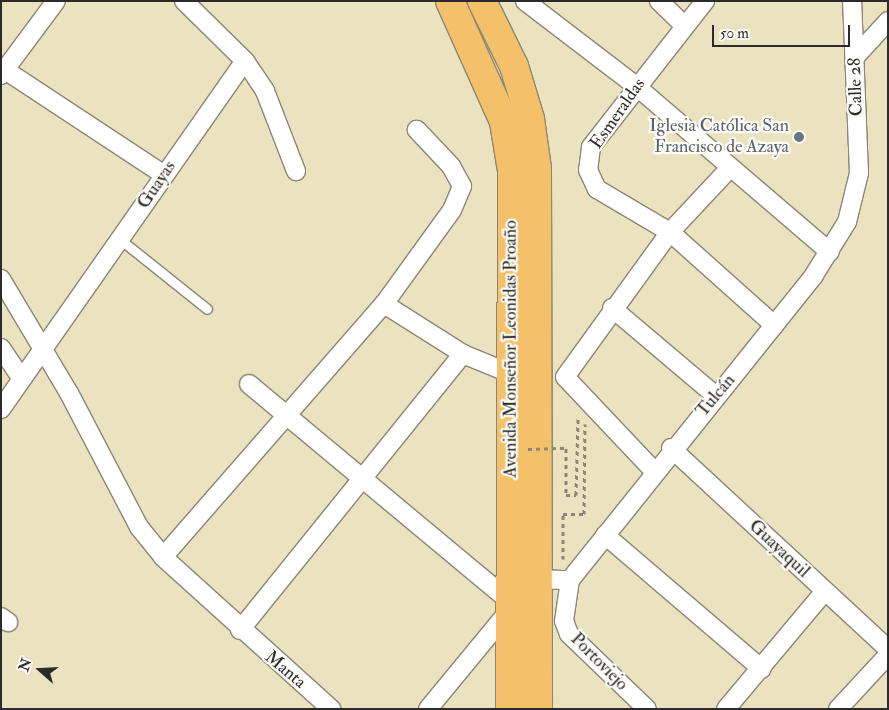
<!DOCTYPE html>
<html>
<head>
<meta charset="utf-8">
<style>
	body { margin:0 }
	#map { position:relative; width:889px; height:710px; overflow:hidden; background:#ebe2c0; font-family:"IM FELL Double Pica",serif }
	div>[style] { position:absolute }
	.path>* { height:3px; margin-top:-1.5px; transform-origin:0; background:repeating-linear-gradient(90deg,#8b8676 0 4px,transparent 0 8px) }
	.roads { filter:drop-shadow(1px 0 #8b8676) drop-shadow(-1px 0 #8b8676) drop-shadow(0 1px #8b8676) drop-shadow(0 -1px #8b8676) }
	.service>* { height:9px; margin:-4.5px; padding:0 4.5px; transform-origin:4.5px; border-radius:4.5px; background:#fff }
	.minor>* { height:18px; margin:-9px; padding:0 9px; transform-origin:9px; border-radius:9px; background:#fff }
	.primary>* { height:28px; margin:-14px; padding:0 14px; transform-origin:14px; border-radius:14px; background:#f4c16a }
	.path-bridge>* { height:3px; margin-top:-1.5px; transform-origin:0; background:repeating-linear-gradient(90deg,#8b8676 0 4px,transparent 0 8px) }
	.dots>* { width:14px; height:14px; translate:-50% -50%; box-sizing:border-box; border:2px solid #fdfcf7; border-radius:50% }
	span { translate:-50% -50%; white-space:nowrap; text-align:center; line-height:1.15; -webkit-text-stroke:4.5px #fdfcf7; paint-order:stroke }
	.street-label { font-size:18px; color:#2b2b2b }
	.worship-label { font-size:18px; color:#5b616d }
	.right { translate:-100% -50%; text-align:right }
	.frame { position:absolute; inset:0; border:2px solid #2b2b2b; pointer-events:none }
	.north { position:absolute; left:15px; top:645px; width:50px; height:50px; -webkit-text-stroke:4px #fdfcf7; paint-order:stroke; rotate:289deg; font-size:14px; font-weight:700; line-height:20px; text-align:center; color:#2b2b2b }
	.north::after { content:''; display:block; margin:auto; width:18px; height:22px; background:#2b2b2b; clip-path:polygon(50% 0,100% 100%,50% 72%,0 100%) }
	.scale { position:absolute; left:712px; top:25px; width:138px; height:22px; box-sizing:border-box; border:2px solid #2b2b2b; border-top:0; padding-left:6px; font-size:15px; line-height:18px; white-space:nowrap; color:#2b2b2b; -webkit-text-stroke:4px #fdfcf7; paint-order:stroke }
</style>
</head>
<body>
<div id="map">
	<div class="path">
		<div style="left:566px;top:448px;width:47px;rotate:90deg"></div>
		<div style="left:566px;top:495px;width:10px"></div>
		<div style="left:576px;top:495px;width:79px;rotate:-88.5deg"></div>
		<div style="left:563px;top:559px;width:45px;rotate:-90deg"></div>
		<div style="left:563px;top:514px;width:21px"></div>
		<div style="left:584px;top:514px;width:90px;rotate:-89.4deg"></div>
	</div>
	<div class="roads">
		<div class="service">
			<div style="left:121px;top:240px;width:110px;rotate:38.7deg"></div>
		</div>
		<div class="minor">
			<div style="left:184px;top:1px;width:86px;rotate:44.5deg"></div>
			<div style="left:525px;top:1px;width:140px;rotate:37.4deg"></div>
			<div style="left:636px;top:86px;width:255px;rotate:40.6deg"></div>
			<div style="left:659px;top:1px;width:36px;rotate:44deg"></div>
			<div style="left:705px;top:1px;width:185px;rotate:128deg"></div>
			<div style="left:591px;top:147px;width:23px;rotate:97deg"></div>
			<div style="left:588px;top:170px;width:21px;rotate:65deg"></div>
			<div style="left:597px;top:189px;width:85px;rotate:30.5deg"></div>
			<div style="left:670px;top:232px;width:140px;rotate:41.8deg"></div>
			<div style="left:855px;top:57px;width:49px;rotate:-47.5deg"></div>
			<div style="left:5px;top:70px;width:189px;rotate:33.4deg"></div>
			<div style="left:1px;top:75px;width:92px;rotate:-53.4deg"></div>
			<div style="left:1px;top:279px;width:133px;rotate:59.2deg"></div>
			<div style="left:69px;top:393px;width:151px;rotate:62.4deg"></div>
			<div style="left:139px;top:527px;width:38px;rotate:51deg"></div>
			<div style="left:163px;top:557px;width:227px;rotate:42.1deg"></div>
			<div style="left:384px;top:304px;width:93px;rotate:32.3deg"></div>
			<div style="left:612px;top:308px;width:136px;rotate:40.2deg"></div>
			<div style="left:1px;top:348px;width:36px;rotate:56deg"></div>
			<div style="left:249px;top:384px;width:337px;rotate:39.8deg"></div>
			<div style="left:1px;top:409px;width:425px;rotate:-55deg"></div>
			<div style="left:245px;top:61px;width:36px;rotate:56deg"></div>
			<div style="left:265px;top:91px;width:86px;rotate:68.8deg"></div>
			<div style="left:671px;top:448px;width:296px;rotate:42.8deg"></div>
			<div style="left:654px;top:471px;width:129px;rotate:-133.4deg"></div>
			<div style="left:565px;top:377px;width:179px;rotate:-54.1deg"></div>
			<div style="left:670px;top:232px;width:86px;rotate:-46.9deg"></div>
			<div style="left:605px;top:535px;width:206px;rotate:40.5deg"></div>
			<div style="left:163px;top:557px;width:336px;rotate:-48.9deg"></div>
			<div style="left:384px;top:304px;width:116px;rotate:-54.1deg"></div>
			<div style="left:452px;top:210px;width:26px;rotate:-67deg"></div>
			<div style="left:462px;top:186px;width:23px;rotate:-119deg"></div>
			<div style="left:451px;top:166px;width:50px;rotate:-133.4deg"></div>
			<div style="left:536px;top:579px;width:34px;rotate:2deg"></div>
			<div style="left:570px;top:580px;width:391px;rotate:-51.3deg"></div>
			<div style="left:814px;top:275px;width:62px;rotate:-58.1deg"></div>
			<div style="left:847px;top:222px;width:50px;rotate:-76.2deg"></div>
			<div style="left:859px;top:173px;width:172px;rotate:-92.3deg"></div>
			<div style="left:570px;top:580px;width:41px;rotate:98.3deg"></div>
			<div style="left:564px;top:621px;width:14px;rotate:69deg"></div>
			<div style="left:569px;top:634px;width:108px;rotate:43.9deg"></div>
			<div style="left:1px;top:617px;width:9px;rotate:36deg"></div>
			<div style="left:240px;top:630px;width:355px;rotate:-51.1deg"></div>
			<div style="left:463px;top:354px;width:50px;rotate:22.4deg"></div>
			<div style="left:428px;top:709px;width:126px;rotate:-50.5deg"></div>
			<div style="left:726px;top:709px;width:154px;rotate:-50deg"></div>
			<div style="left:838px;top:709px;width:74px;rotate:-47.2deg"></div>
		</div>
		<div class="primary">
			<div style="left:450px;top:1px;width:133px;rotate:65.9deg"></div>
			<div style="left:504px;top:122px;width:50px;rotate:80.7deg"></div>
			<div style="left:512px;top:171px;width:538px;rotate:90.21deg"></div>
			<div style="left:482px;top:1px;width:72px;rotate:63.8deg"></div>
			<div style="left:514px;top:66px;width:55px;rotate:73.2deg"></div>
			<div style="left:530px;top:119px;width:50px;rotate:82deg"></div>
			<div style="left:537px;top:169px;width:540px;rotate:89.89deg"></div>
		</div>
	</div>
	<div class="path-bridge">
		<div style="left:528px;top:449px;width:38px;rotate:-2deg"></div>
	</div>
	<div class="dots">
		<div style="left:799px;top:137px;background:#6b7280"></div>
	</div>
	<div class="street-label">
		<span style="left:856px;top:87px;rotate:-92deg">Calle 28</span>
		<span style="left:618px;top:114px;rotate:-55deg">Esmeraldas</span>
		<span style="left:157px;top:185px;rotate:-56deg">Guayas</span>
		<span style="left:511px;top:349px;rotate:-90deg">Avenida Monseñor Leonidas Proaño</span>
		<span style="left:716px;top:396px;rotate:-50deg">Tulcán</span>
		<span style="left:779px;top:549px;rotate:43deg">Guayaquil</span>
		<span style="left:599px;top:662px;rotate:45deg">Portoviejo</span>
		<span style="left:285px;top:670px;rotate:40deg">Manta</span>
	</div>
	<div class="worship-label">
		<span class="right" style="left:789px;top:137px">Iglesia Católica San<br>Francisco de Azaya</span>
	</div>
	<div class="frame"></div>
	<div class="north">N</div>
	<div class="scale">50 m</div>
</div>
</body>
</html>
